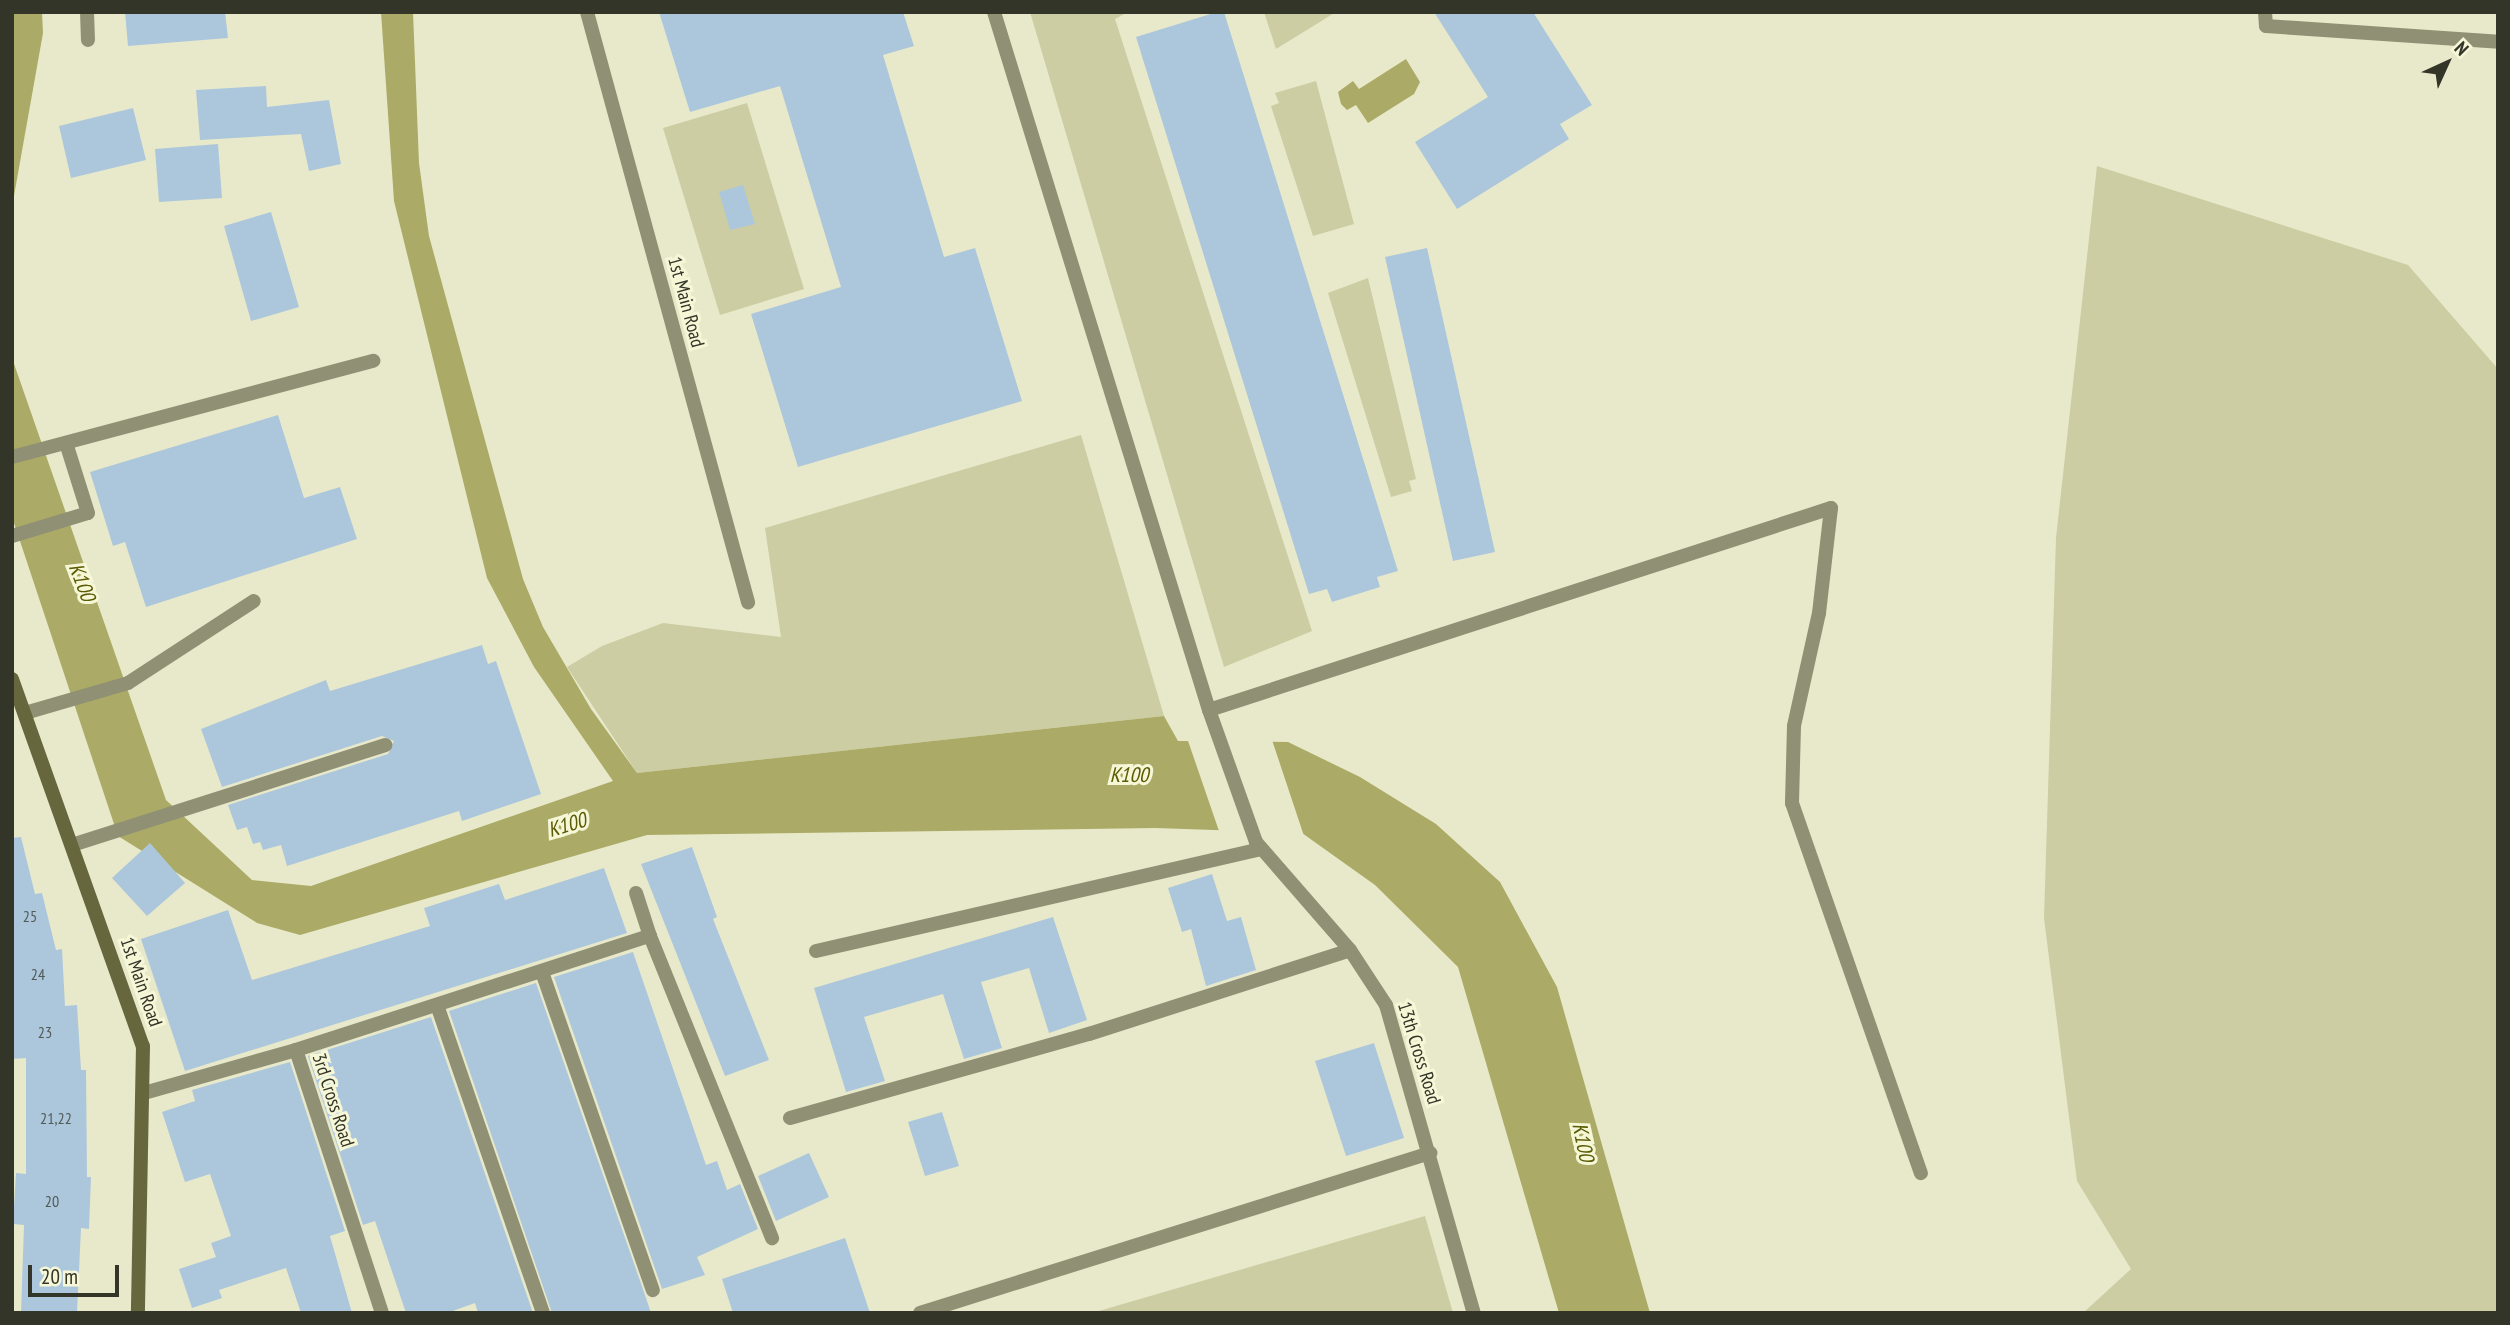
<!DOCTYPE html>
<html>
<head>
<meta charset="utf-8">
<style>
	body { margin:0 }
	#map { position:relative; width:2510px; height:1325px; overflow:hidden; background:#e8e9ca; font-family:"PT Sans Narrow",sans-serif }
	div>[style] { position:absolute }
	.green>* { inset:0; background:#cccda2 }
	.water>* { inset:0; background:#abab67 }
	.pier>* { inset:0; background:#e8e9ca }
	.building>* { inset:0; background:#acc7dc }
	.lane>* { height:14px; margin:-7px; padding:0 7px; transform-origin:7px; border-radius:7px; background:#909074 }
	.street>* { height:14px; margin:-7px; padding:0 7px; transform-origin:7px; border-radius:7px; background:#909074 }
	.secondary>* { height:14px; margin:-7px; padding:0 7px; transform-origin:7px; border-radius:7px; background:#67673d }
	span { translate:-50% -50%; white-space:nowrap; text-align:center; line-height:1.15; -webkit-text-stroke:6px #f5f7d7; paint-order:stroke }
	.number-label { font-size:16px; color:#525a56 }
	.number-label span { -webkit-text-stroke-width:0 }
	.street-label { font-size:19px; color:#343529 }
	.water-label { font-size:21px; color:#5c5b06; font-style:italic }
	.frame { position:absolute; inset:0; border:14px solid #343529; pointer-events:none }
	.north { position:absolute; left:2412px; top:28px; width:70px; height:70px; -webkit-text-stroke:5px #f5f7d7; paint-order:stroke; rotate:45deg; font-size:19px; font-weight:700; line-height:28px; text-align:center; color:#343529 }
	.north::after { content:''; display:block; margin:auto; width:24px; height:32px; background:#343529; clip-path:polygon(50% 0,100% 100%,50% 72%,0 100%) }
	.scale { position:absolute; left:28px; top:1265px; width:91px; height:32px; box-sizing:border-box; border:4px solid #343529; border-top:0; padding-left:9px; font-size:21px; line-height:24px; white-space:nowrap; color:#343529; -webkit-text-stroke:5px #f5f7d7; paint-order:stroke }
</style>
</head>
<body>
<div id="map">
	<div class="green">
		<div style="clip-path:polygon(1030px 12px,1128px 12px,1115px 19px,1312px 631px,1224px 667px)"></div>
		<div style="clip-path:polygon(1264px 12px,1336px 12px,1276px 49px)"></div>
		<div style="clip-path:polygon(1316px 81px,1354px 224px,1313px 236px,1271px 106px,1279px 103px,1275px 93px)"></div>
		<div style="clip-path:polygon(747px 103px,804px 289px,720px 315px,663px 128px)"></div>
		<div style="clip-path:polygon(2097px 166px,2408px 265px,2498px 369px,2498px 1313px,2083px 1313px,2131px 1269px,2077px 1181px,2044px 918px,2056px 538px)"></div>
		<div style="clip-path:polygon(1368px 278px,1416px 479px,1409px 481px,1412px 491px,1391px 497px,1328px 293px)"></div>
		<div style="clip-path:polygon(1081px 435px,1164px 716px,637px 773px,567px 667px,602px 646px,663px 623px,781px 637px,765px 528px)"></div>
		<div style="clip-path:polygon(1425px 1216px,1453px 1313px,1092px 1313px)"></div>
	</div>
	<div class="water">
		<div style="clip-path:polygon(12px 12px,42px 12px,43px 33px,12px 207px)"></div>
		<div style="clip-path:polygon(381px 12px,413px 12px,419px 163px,429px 236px,523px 579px,543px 627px,591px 709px,637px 773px,1164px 716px,1178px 741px,1288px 742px,1360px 777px,1436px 824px,1500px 882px,1557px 987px,1650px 1313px,1559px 1313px,1458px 967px,1375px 885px,1302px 833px,1155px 828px,647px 835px,300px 935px,257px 923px,118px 836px,12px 517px,12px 358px,166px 800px,252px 880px,311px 886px,613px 781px,534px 667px,487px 578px,394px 201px)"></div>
		<div style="clip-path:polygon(1406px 59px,1420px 82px,1414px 94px,1368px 123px,1356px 105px,1347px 110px,1341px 104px,1338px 92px,1353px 81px,1359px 89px)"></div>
	</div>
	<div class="pier">
		<div style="clip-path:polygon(1187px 738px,1272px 740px,1305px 839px,1220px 834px)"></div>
	</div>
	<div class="building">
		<div style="clip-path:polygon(125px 12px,225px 12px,228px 38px,128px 46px)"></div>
		<div style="clip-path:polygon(659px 12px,903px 12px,914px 46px,883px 55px,944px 257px,975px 248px,1022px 401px,798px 467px,751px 314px,841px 287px,780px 86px,690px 112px)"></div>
		<div style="clip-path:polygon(1217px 12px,1224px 12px,1398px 571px,1377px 577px,1380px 587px,1332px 602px,1327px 589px,1309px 594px,1136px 37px)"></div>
		<div style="clip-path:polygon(1434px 12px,1533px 12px,1592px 105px,1560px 124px,1569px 139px,1457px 209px,1415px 142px,1488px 97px)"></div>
		<div style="clip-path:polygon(266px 86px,267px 107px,329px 100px,341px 164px,309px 171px,301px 134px,200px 140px,196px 90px)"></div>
		<div style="clip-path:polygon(133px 108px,146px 160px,71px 178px,59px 126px)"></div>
		<div style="clip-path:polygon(218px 144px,222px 198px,159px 202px,155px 149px)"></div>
		<div style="clip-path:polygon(743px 185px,755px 224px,730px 230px,719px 192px)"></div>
		<div style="clip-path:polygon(271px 212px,299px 307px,251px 321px,224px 226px)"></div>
		<div style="clip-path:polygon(1427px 248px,1495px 552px,1453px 561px,1385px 257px)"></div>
		<div style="clip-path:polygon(278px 415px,304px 498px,340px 487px,357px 539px,146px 607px,125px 542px,113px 546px,90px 472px)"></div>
		<div style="clip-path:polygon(482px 645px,488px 664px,496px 661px,541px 794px,462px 821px,459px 811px,287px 866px,281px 845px,263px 850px,260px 842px,253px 844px,247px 827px,237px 830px,228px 805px,388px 754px,394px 741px,382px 736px,222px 787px,201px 729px,326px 680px,330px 691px)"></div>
		<div style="clip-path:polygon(21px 837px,35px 894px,42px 893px,56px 950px,62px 949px,65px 1006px,77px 1005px,81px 1070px,86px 1070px,87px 1177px,91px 1177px,89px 1229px,81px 1228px,77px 1313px,21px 1313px,24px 1225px,13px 1224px,16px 1173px,26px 1174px,26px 1058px,12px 1059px,12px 838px)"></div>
		<div style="clip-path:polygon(150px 843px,185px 883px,147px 916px,112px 878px)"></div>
		<div style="clip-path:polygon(692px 847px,717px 917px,713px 919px,769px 1060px,725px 1076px,641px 864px)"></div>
		<div style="clip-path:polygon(604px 868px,627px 933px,185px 1071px,141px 939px,228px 910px,252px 980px,430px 926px,424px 908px,499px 884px,505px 900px)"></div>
		<div style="clip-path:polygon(1212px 874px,1227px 921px,1241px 917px,1256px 970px,1206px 986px,1191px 929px,1182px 932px,1168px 888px)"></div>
		<div style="clip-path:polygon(1053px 917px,1087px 1020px,1049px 1033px,1029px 968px,981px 982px,1002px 1048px,981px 1054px,964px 1059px,943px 994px,864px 1017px,885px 1081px,846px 1092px,814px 988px)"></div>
		<div style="clip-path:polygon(633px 952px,706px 1165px,717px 1161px,727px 1190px,740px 1184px,758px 1229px,697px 1257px,705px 1275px,662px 1289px,554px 977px)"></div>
		<div style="clip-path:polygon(536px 983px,645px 1295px,651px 1313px,552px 1313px,449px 1011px)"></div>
		<div style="clip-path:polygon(431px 1017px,533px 1313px,478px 1313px,475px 1303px,447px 1313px,406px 1313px,375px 1221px,363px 1225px,308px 1056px)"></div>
		<div style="clip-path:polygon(1374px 1043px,1404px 1138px,1346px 1156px,1315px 1061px)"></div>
		<div style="clip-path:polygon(290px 1062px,345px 1231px,330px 1236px,352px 1313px,301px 1313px,286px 1268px,219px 1290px,222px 1298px,192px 1308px,179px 1269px,216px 1257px,211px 1243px,231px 1236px,210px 1174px,185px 1182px,162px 1112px,195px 1101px,192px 1090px)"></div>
		<div style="clip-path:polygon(942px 1112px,959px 1166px,925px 1176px,908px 1122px)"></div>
		<div style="clip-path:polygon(809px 1153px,829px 1197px,776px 1221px,758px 1176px)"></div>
		<div style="clip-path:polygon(845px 1238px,870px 1313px,733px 1313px,722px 1279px)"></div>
	</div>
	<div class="lane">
		<div style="left:2265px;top:12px;width:14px;rotate:86deg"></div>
		<div style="left:2266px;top:26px;width:233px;rotate:3.9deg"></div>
		<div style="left:12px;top:457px;width:374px;rotate:-14.9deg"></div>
		<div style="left:12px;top:536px;width:79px;rotate:-16.8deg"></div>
		<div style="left:88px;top:513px;width:73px;rotate:-107.4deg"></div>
		<div style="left:1209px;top:710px;width:654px;rotate:-17.99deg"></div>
		<div style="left:1831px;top:508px;width:106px;rotate:96.5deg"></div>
		<div style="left:1819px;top:613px;width:116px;rotate:102.5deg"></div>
		<div style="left:1794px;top:726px;width:77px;rotate:91.5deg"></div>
		<div style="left:1792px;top:803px;width:392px;rotate:70.8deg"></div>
		<div style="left:25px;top:713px;width:107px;rotate:-16.2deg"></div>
		<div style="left:128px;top:683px;width:150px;rotate:-33.1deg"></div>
		<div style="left:72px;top:845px;width:329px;rotate:-17.7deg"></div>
	</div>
	<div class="street">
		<div style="left:87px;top:12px;width:28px;rotate:88deg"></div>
		<div style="left:587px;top:12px;width:612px;rotate:74.74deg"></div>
		<div style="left:994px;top:12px;width:730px;rotate:72.88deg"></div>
		<div style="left:1209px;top:710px;width:140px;rotate:70.4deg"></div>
		<div style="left:1256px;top:842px;width:143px;rotate:49deg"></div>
		<div style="left:1350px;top:950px;width:66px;rotate:56.8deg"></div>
		<div style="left:1386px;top:1005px;width:320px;rotate:74.1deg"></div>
		<div style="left:636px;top:893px;width:45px;rotate:72deg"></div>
		<div style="left:816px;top:951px;width:456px;rotate:-12.9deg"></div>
		<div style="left:542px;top:972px;width:337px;rotate:70.8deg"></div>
		<div style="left:437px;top:1005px;width:326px;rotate:71deg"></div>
		<div style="left:296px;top:1050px;width:372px;rotate:-17.9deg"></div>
		<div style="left:650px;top:936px;width:326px;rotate:68deg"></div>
		<div style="left:144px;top:1093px;width:158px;rotate:-15.8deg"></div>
		<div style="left:296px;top:1050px;width:277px;rotate:71.9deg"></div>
		<div style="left:790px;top:1118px;width:311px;rotate:-15.7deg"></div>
		<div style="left:1089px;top:1034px;width:274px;rotate:-17.8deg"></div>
		<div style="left:920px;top:1313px;width:535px;rotate:-17.42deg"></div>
	</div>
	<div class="secondary">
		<div style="left:12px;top:679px;width:390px;rotate:70.4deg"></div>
		<div style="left:143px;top:1046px;width:267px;rotate:91.1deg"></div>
	</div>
	<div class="number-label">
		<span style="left:30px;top:916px">25</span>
		<span style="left:38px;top:974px">24</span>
		<span style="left:45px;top:1032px">23</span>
		<span style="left:56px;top:1118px">21,22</span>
		<span style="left:52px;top:1201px">20</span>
	</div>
	<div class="street-label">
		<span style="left:686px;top:302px;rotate:75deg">1st Main Road</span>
		<span style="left:141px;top:982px;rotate:71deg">1st Main Road</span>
		<span style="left:1419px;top:1053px;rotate:73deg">13th Cross Road</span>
		<span style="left:333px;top:1100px;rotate:72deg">3rd Cross Road</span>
	</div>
	<div class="water-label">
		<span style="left:82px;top:582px;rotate:69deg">K100</span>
		<span style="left:1129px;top:775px">K100</span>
		<span style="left:567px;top:825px;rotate:-17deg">K100</span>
		<span style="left:1583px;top:1142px;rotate:78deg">K100</span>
	</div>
	<div class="frame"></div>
	<div class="north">N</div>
	<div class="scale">20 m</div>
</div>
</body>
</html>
